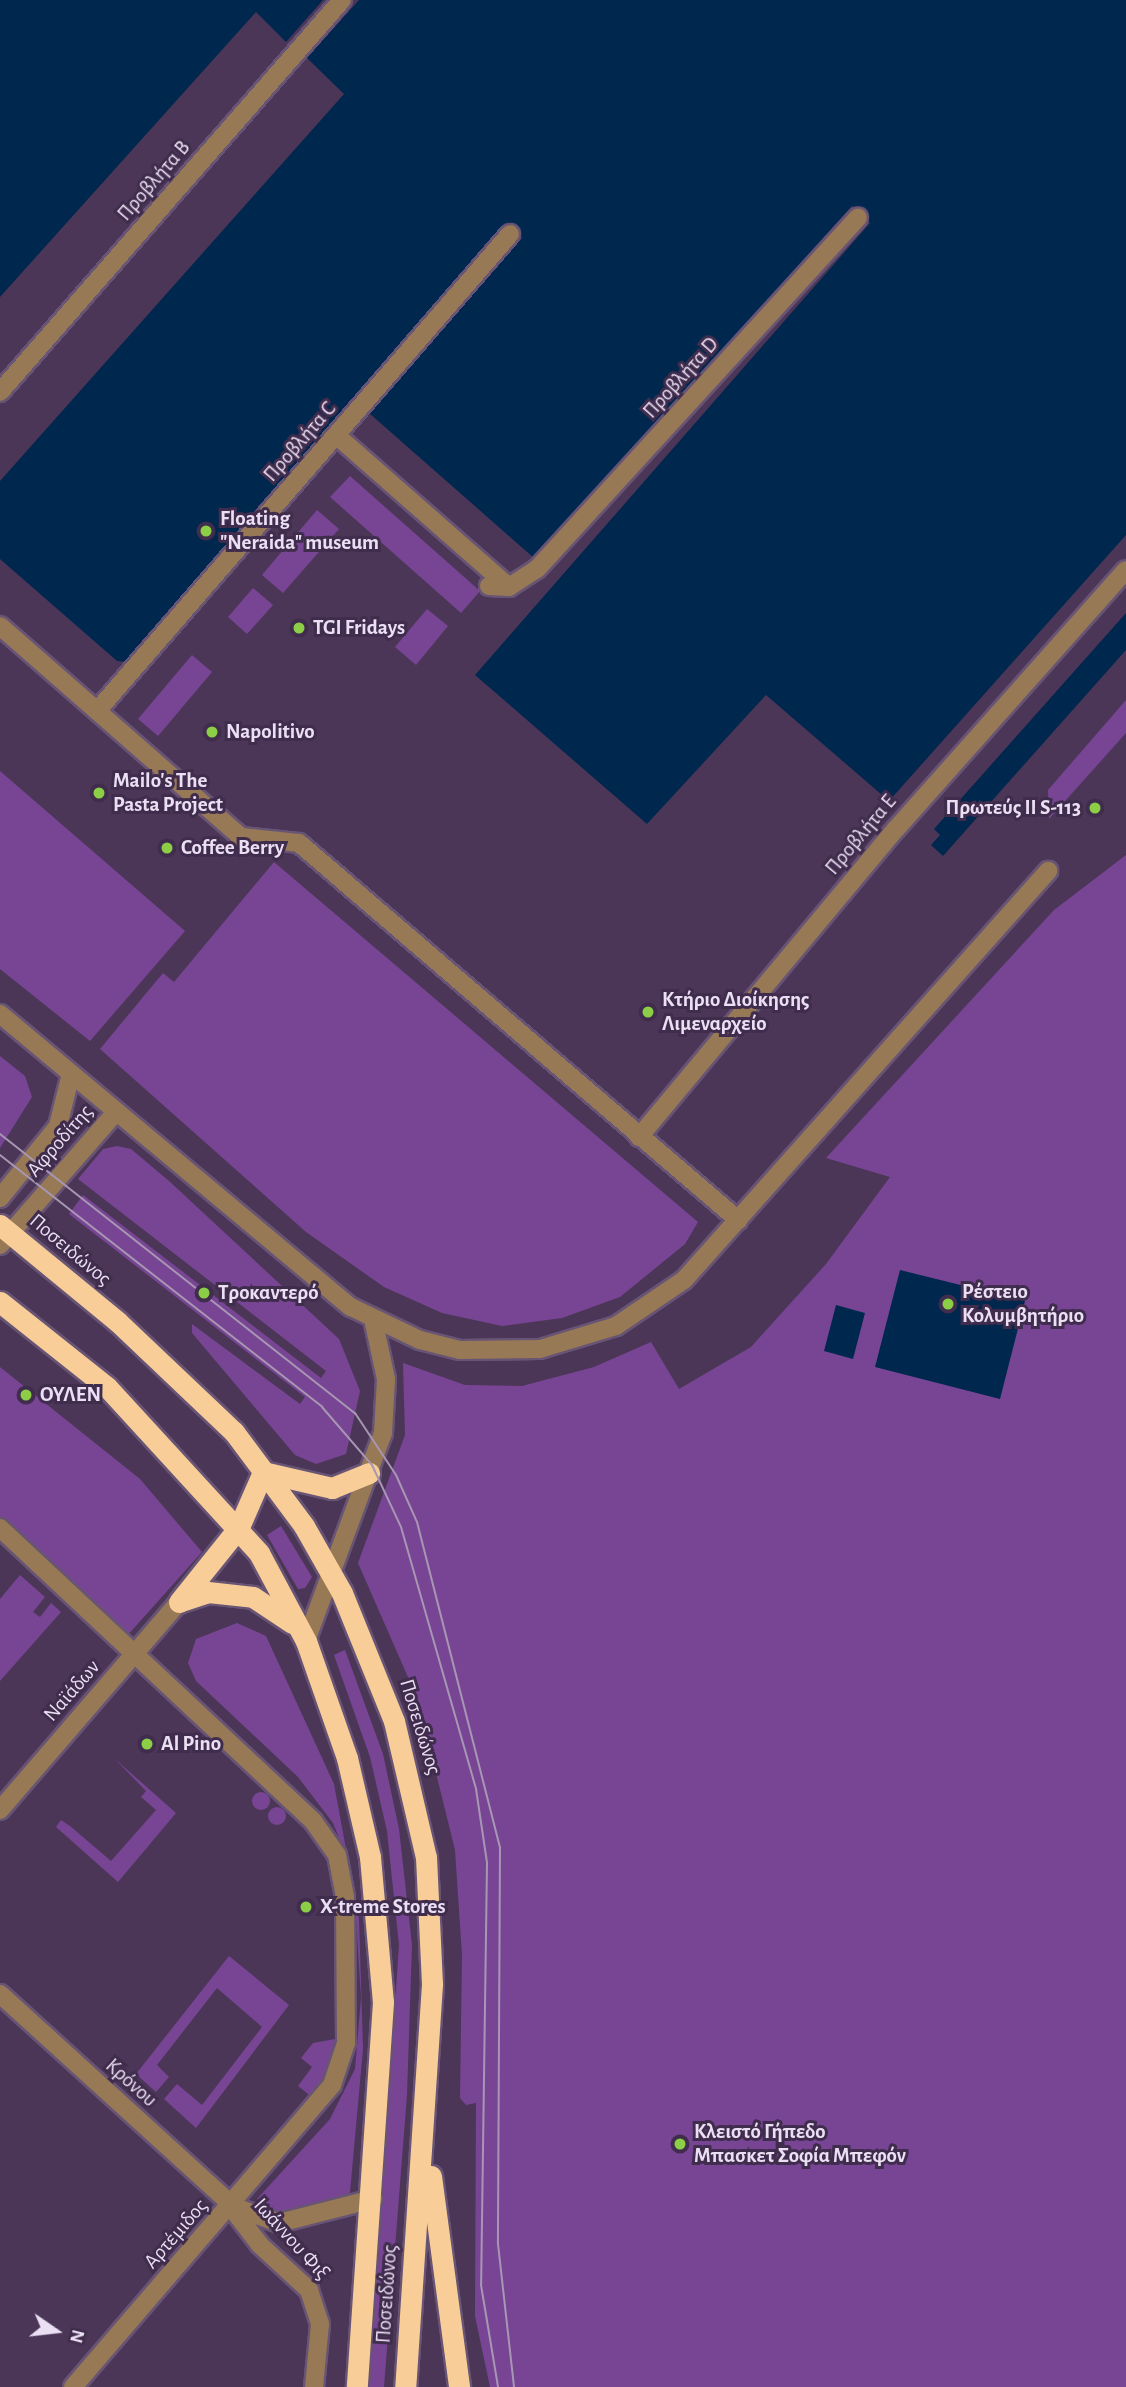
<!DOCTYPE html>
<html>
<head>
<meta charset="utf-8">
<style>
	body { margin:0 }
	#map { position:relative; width:1126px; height:2387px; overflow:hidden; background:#4b3658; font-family:"Alegreya Sans",sans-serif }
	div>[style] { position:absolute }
	.green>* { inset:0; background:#784595 }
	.round { border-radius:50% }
	.water>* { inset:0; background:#00274e }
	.roads { filter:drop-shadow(2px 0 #685474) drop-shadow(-2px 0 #685474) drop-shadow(0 2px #685474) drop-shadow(0 -2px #685474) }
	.minor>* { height:18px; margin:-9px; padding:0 9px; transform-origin:9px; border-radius:9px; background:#977955 }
	.highway>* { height:21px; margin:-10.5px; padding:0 10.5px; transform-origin:10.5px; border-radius:10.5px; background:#f9cd98 }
	.tram>* { height:2px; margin:-1px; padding:0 1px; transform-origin:1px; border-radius:1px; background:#a797b2 }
	.dots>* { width:19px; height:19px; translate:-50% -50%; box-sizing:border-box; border:4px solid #402c4c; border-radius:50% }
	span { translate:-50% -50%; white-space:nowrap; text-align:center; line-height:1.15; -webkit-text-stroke:6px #402c4c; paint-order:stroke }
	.street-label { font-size:21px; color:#ebdff4 }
	.poi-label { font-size:21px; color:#ebdff4; font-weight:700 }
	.left { translate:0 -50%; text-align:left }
	.right { translate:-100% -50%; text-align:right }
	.north { position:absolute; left:21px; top:2296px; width:70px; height:70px; -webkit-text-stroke:5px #402c4c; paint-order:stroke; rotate:104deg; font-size:19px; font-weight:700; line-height:28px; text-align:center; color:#ebdff4 }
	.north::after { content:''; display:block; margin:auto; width:24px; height:32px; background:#ebdff4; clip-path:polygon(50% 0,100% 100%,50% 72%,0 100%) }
</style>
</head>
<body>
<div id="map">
	<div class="green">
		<div style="clip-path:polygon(350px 476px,480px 591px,461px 613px,330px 497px)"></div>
		<div style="clip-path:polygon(317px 510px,339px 529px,283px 593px,262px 575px)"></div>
		<div style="clip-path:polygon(253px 588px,273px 605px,247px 634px,228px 617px)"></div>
		<div style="clip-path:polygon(427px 609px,448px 626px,416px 665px,395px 647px)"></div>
		<div style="clip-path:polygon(192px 655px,212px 672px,158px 736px,138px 719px)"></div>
		<div style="clip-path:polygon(1126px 700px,1126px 733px,1049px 819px,1048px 790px)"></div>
		<div style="clip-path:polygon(0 771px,185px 931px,90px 1041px,0 969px)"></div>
		<div style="clip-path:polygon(1126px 855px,1126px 2387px,490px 2387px,475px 2316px,476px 2103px,466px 2105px,460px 2098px,462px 1955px,455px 1850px,418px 1700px,358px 1563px,405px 1435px,403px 1363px,465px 1385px,522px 1386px,594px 1367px,651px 1342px,679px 1389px,751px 1347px,826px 1264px,890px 1177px,826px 1158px,1054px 910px)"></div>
		<div style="clip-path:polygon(274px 862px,698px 1222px,685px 1244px,620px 1297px,562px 1318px,502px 1326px,442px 1313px,384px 1287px,306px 1232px,100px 1049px,163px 973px,174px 982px)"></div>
		<div style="clip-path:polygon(0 1056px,25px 1076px,32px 1097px,0 1148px)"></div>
		<div style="clip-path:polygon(117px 1146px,131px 1149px,169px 1181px,339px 1339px,360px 1391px,346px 1454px,316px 1464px,295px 1455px,192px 1333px,192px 1324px,300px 1404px,305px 1397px,69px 1214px,83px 1195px,321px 1378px,326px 1371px,78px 1179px,103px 1149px)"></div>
		<div style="clip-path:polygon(0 1367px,140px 1479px,202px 1552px,126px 1637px,0 1522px)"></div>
		<div style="clip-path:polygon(281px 1526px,312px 1577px,305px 1588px,298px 1589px,267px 1535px)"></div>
		<div style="clip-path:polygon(20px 1575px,45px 1597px,33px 1612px,40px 1617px,51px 1603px,61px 1612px,0 1681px,0 1599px)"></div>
		<div style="clip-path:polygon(237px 1623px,266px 1636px,334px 1784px,359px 1919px,363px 2049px,350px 2192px,342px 2205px,281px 2214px,257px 2199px,330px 2119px,355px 2069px,361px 1998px,356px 1919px,347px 1857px,333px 1823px,298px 1777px,196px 1681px,188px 1663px,196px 1639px)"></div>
		<div style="clip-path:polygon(345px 1650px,383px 1754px,399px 1829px,412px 1945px,407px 2095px,384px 2387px,369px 2387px,399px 1945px,387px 1831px,370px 1757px,334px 1655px)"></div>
		<div style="clip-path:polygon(115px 1759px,176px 1813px,118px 1882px,56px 1827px,61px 1820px,70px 1826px,111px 1861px,156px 1810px,141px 1797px,146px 1791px)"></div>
		<div class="round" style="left:252px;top:1792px;width:18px;height:18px"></div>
		<div class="round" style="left:268px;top:1807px;width:18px;height:18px"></div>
		<div style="clip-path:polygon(229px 1956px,289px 2005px,196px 2128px,164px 2099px,177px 2084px,202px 2105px,262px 2027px,217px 1988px,157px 2065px,169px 2077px,156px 2092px,136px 2074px)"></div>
		<div style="clip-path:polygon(335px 2039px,332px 2075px,312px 2097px,298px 2086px,312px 2067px,301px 2058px,313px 2043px)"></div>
	</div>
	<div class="water">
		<div style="clip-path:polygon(0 0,323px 0,286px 42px,256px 12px,0 297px)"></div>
		<div style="clip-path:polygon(359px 0,1126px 0,1126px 535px,889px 801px,766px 695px,647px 824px,475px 675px,870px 223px,852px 206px,534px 558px,369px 413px,522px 238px,507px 224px,134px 663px,117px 661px,0 559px,0 481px,344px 94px,307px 58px)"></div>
		<div style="clip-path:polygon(1126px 613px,1126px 650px,943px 856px,931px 845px,940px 835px,934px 829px)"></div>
		<div style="clip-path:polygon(900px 1270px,1025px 1301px,1000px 1399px,875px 1367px)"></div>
		<div style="clip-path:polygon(836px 1305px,865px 1313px,853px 1359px,824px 1351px)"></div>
	</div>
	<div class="roads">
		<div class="minor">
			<div style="left:0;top:392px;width:520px;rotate:-48.9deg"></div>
			<div style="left:336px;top:435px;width:230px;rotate:41.3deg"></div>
			<div style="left:489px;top:586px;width:20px;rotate:3deg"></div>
			<div style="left:509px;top:587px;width:33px;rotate:-33deg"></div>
			<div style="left:537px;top:569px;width:476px;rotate:-47.6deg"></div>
			<div style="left:0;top:626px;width:320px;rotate:41.2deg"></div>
			<div style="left:241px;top:837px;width:58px;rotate:5.9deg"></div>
			<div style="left:299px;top:843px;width:579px;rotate:40.65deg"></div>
			<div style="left:97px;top:711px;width:631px;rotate:-49.11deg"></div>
			<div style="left:0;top:1014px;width:457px;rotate:39.9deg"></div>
			<div style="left:351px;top:1307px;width:76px;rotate:25.6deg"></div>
			<div style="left:420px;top:1340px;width:41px;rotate:14deg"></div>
			<div style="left:460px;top:1350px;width:80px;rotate:-0.7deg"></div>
			<div style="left:540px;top:1349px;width:79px;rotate:-16.8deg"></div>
			<div style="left:616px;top:1326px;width:82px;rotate:-34.1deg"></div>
			<div style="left:684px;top:1280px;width:548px;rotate:-48.33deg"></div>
			<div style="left:639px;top:1137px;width:401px;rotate:-50.2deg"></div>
			<div style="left:896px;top:829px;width:346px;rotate:-48.4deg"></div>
			<div style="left:0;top:1198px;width:92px;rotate:-51.1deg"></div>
			<div style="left:58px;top:1126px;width:54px;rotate:-76deg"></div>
			<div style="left:0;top:1245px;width:176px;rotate:-48.9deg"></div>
			<div style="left:0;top:1528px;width:429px;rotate:43.1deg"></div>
			<div style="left:313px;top:1821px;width:42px;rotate:54.8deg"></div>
			<div style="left:337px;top:1855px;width:43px;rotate:79.2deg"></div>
			<div style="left:345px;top:1897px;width:146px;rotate:89.6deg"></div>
			<div style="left:346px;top:2043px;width:44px;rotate:108.4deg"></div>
			<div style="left:332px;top:2085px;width:398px;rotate:130.6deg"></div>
			<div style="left:306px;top:1641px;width:222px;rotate:-69.7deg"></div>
			<div style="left:383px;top:1433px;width:54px;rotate:-86.8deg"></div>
			<div style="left:386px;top:1379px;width:61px;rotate:-102.2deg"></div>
			<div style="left:0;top:1810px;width:274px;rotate:-49.3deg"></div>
			<div style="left:0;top:1994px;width:303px;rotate:42.3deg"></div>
			<div style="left:224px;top:2198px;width:59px;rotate:52.5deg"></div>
			<div style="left:260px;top:2245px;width:67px;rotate:42.6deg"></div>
			<div style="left:309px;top:2290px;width:36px;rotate:72deg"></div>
			<div style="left:320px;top:2324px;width:63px;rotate:95.4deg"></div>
			<div style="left:232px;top:2206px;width:50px;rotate:19.9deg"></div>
			<div style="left:279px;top:2223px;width:97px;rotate:-14.3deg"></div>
		</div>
		<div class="highway">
			<div style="left:0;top:1225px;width:153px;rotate:39.4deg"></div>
			<div style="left:118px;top:1322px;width:160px;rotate:43.5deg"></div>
			<div style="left:234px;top:1432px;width:117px;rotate:53.3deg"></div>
			<div style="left:304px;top:1526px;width:77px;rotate:60.4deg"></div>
			<div style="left:342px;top:1593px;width:138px;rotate:67.9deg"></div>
			<div style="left:394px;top:1721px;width:140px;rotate:76.8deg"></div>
			<div style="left:426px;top:1857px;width:127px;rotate:87.3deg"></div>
			<div style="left:432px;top:1984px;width:404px;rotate:93.8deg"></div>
			<div style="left:0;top:1302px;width:137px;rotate:38.5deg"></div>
			<div style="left:107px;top:1387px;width:225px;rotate:47.5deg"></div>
			<div style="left:259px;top:1553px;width:100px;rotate:61.9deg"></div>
			<div style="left:306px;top:1641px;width:124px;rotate:70.7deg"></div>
			<div style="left:347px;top:1758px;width:102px;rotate:76.9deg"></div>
			<div style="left:370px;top:1857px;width:146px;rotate:84.9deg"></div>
			<div style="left:383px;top:2002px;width:386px;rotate:93.9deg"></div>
			<div style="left:263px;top:1472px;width:71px;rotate:13.1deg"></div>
			<div style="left:332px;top:1488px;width:40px;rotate:-22deg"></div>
			<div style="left:181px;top:1601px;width:28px;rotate:-18deg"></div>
			<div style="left:208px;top:1592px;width:45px;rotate:6.3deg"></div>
			<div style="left:253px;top:1597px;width:47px;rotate:33.7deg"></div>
			<div style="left:179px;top:1602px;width:96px;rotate:-51.3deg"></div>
			<div style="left:239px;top:1527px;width:60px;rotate:-66.4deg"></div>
			<div style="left:431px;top:2176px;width:213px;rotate:82.4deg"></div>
		</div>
	</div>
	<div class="tram">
		<div style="left:0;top:1134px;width:452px;rotate:38.2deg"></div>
		<div style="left:355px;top:1413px;width:74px;rotate:56.5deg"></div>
		<div style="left:396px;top:1475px;width:51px;rotate:65.9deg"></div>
		<div style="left:417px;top:1522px;width:335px;rotate:75.7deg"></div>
		<div style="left:500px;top:1847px;width:397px;rotate:90.3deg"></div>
		<div style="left:498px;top:2244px;width:144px;rotate:83.6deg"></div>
		<div style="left:0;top:1155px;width:409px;rotate:38deg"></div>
		<div style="left:322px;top:1407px;width:77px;rotate:49.2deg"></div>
		<div style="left:372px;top:1465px;width:68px;rotate:64.9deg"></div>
		<div style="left:401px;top:1527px;width:273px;rotate:74deg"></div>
		<div style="left:476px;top:1789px;width:75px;rotate:81.5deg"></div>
		<div style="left:487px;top:1863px;width:422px;rotate:90.8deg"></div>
		<div style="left:481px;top:2285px;width:103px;rotate:80.5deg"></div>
	</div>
	<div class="dots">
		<div style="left:206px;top:531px;background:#8cce46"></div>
		<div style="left:299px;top:628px;background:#8cce46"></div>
		<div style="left:212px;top:732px;background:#8cce46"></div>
		<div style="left:99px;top:793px;background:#8cce46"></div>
		<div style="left:1095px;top:808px;background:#8cce46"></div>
		<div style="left:167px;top:848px;background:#8cce46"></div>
		<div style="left:648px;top:1012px;background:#8cce46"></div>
		<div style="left:204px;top:1293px;background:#8cce46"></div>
		<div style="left:948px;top:1304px;background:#8cce46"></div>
		<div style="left:26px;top:1395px;background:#8cce46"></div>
		<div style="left:147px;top:1744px;background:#8cce46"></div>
		<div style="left:306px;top:1907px;background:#8cce46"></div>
		<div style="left:680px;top:2144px;background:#8cce46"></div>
	</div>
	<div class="street-label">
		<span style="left:154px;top:181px;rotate:-49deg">Προβλήτα Β</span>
		<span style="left:681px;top:378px;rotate:-48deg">Προβλήτα D</span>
		<span style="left:300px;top:442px;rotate:-49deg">Προβλήτα C</span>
		<span style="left:861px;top:835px;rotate:-50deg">Προβλήτα E</span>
		<span style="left:60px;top:1141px;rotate:-49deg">Αφροδίτης</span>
		<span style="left:70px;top:1250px;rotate:40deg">Ποσειδώνος</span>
		<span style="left:72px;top:1691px;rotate:-49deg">Ναϊάδων</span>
		<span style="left:420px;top:1727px;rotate:73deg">Ποσειδώνος</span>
		<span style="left:131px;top:2083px;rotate:42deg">Κρόνου</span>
		<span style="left:176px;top:2234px;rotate:-49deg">Αρτέμιδος</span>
		<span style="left:291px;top:2239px;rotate:48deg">Ιωάννου Φιξ</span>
		<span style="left:387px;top:2294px;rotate:-86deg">Ποσειδώνος</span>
	</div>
	<div class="poi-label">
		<span class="left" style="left:220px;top:531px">Floating<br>"Neraida" museum</span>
		<span class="left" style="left:313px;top:628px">TGI Fridays</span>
		<span class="left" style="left:226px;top:732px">Napolitivo</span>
		<span class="left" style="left:113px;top:793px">Mailo's The<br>Pasta Project</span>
		<span class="right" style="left:1081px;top:808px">Πρωτεύς ΙΙ S-113</span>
		<span class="left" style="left:181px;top:848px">Coffee Berry</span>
		<span class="left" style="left:662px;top:1012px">Κτήριο Διοίκησης<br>Λιμεναρχείο</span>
		<span class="left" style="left:962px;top:1304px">Ρέστειο<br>Κολυμβητήριο</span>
		<span class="left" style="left:218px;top:1293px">Τροκαντερό</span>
		<span class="left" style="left:40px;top:1395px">ΟΥΛΕΝ</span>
		<span class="left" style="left:161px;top:1744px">Al Pino</span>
		<span class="left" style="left:320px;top:1907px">X-treme Stores</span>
		<span class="left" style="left:694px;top:2144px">Κλειστό Γήπεδο<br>Μπασκετ Σοφία Μπεφόν</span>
	</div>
	<div class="north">N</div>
</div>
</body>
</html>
